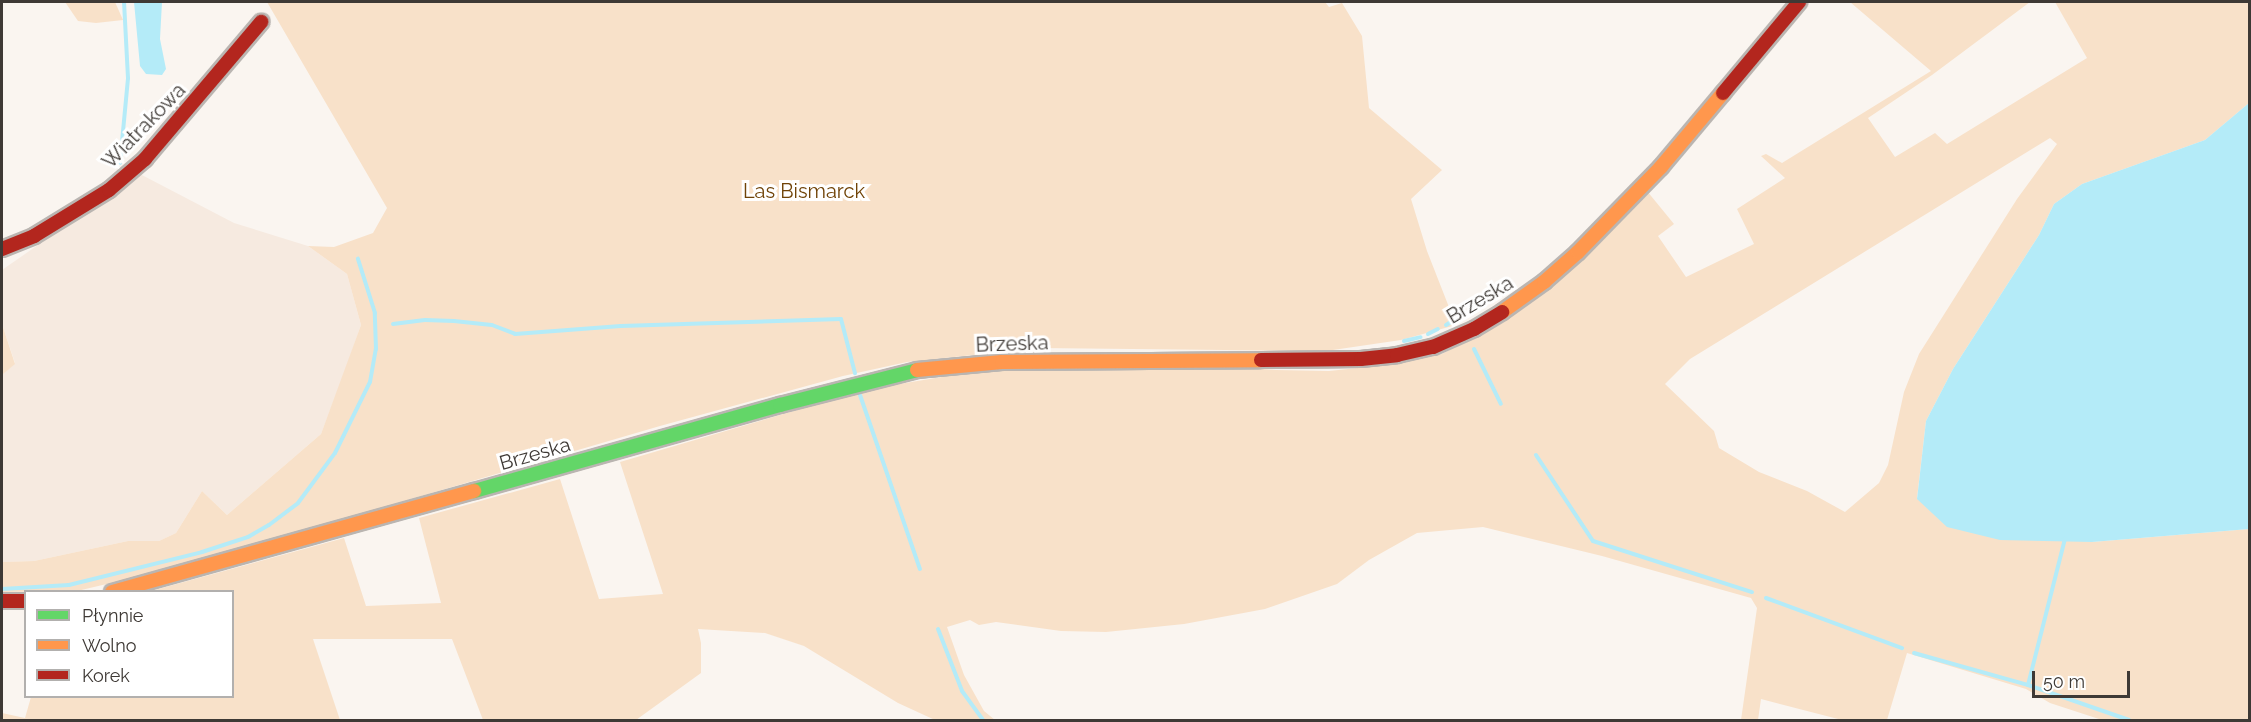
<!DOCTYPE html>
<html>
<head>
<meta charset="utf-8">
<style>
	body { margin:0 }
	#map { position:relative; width:2251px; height:722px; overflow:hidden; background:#faf5f0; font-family:Raleway,sans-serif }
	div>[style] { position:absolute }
	.built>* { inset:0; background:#f6eae0 }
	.green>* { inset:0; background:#f8e1c9 }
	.water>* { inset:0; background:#b4ebf8 }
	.stream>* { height:4px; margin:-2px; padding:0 2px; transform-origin:2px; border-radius:2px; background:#b4ebf8 }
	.roads { filter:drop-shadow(2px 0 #bab5b1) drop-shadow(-2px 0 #bab5b1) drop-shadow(0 2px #bab5b1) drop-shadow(0 -2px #bab5b1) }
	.fast>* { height:14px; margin:-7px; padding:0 7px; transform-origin:7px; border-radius:7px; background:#63d668 }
	.slow>* { height:14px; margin:-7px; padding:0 7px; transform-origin:7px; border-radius:7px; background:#ff974d }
	.jam>* { height:14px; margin:-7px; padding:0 7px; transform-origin:7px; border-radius:7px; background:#b3261e }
	span { translate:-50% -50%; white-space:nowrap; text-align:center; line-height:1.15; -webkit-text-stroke:6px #fff; paint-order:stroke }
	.street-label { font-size:20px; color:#3e3935 }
	.park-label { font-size:20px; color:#704307 }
	.frame { position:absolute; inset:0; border:3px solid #3e3935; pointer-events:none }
	.legend { position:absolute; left:24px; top:590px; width:210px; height:108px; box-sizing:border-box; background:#fff; border:2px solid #b2b0ae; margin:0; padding:8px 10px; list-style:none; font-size:18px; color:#3e3935 }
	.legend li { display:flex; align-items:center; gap:12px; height:30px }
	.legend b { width:30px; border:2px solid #b2b0ae }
	.scale { position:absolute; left:2032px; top:671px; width:98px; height:27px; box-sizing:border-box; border:3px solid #3e3935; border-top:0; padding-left:8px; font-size:18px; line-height:21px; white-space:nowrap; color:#3e3935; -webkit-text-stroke:4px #fff; paint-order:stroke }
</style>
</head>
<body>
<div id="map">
	<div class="built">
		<div style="clip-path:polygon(140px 174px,234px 223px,308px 246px,347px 274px,361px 325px,341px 382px,321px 434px,227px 515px,202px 491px,176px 533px,159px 541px,128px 541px,34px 561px,2px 562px,2px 375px,15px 363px,2px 324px,2px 270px)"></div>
	</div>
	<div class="green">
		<div style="clip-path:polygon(65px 2px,115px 2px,123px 20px,96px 23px,78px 21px)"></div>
		<div style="clip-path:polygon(267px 2px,1325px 2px,1329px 7px,1342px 3px,1362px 36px,1369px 108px,1442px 170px,1411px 199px,1427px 251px,1456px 325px,1401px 340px,1326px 351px,1038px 348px,907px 362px,843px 376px,660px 426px,179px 567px,77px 591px,2px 592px,2px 562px,34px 561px,128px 541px,159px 541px,176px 533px,202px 491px,227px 515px,321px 434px,361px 325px,347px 274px,308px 246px,334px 247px,373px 233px,387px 208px)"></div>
		<div style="clip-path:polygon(evenodd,1850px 2px,2030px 2px,1932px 75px,1868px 118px,1895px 157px,1935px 133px,1947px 144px,2087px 58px,2055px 2px,2249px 2px,2249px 103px,2205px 140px,2082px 184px,2054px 204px,2039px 235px,1953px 369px,1926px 421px,1917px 498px,2065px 539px,2092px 542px,2249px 529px,2249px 720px,2102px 720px,2050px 703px,2026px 689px,1907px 653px,1887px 720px,1842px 720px,1761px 699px,1758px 720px,1741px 720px,1757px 608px,1751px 598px,1602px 556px,1483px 527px,1417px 533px,1369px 560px,1337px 584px,1265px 609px,1184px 624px,1106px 632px,1061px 631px,996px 622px,979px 625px,970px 620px,947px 627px,964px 675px,984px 711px,995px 720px,935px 720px,898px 703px,804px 646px,765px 633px,698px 629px,701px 643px,701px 673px,636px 720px,483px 720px,452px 639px,313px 639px,340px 720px,2px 720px,2px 713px,25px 718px,31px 697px,232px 696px,232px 592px,151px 591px,344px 538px,366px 606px,441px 603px,419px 518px,560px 479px,599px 599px,663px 594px,620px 462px,869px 389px,984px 370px,1227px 366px,1276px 370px,1329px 371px,1395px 364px,1442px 354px,1476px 336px,1552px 285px,1607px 235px,1647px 191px,1674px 224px,1658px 236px,1686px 277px,1754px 244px,1737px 209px,1785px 178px,1761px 156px,1766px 154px,1782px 163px,1931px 71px,1850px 2px,2050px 138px,2057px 144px,2017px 199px,1919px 354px,1904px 392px,1888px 465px,1879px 483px,1845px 512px,1807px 491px,1759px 472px,1719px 448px,1714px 431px,1665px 384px,1690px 359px,2050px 138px)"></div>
		<div style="clip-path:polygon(2px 324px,15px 364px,2px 375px)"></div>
	</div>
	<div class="water">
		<div style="clip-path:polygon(134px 2px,162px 2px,160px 39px,166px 69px,162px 75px,146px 74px,140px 66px)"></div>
		<div style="clip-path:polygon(2249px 103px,2249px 529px,2092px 542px,2000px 540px,1947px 527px,1917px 499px,1926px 421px,1953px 369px,2039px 235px,2054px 204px,2082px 184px,2205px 140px)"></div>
	</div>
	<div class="stream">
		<div style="left:120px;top:163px;width:85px;rotate:-84.6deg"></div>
		<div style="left:128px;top:78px;width:76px;rotate:-93deg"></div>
		<div style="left:393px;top:324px;width:32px;rotate:-7deg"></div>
		<div style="left:425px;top:320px;width:29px;rotate:2deg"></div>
		<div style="left:454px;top:321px;width:38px;rotate:6deg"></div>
		<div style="left:492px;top:325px;width:25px;rotate:21deg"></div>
		<div style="left:515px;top:334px;width:106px;rotate:-4.3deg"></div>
		<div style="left:621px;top:326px;width:220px;rotate:-1.8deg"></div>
		<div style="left:841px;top:319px;width:56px;rotate:75.5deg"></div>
		<div style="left:1446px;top:325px;width:13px;rotate:-32deg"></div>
		<div style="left:1428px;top:334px;width:11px;rotate:-27deg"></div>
		<div style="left:1404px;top:341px;width:17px;rotate:-13deg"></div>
		<div style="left:1474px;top:349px;width:61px;rotate:63.9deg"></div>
		<div style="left:860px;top:395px;width:184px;rotate:71deg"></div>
		<div style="left:1536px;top:455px;width:103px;rotate:56.5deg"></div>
		<div style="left:1593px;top:541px;width:167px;rotate:17.8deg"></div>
		<div style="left:2px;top:589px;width:67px;rotate:-3.4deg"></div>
		<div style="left:69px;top:585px;width:137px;rotate:-13.9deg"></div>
		<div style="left:202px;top:552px;width:48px;rotate:-18.1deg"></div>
		<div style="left:248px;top:537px;width:24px;rotate:-30deg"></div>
		<div style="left:269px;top:525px;width:36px;rotate:-37deg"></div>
		<div style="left:298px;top:503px;width:62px;rotate:-53.5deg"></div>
		<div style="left:335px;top:453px;width:79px;rotate:-63.8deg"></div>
		<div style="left:370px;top:382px;width:34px;rotate:-80deg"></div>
		<div style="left:376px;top:349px;width:36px;rotate:-92deg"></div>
		<div style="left:375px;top:313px;width:57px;rotate:-107.5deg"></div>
		<div style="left:1766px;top:598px;width:145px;rotate:20.2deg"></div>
		<div style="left:938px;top:629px;width:66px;rotate:68.8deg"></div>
		<div style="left:962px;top:691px;width:36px;rotate:54deg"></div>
		<div style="left:1914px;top:653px;width:118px;rotate:15.7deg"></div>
		<div style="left:2028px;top:685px;width:107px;rotate:19.1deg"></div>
		<div style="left:2028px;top:685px;width:151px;rotate:-75.8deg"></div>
	</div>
	<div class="roads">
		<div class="fast">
			<div style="left:474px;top:491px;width:318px;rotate:-15.7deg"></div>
			<div style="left:780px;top:405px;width:141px;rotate:-14.3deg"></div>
		</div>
		<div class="slow">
			<div style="left:1502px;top:312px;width:52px;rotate:-35.5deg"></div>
			<div style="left:1544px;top:282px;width:45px;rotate:-41.4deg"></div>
			<div style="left:1578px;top:252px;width:119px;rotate:-45.7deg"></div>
			<div style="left:1661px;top:167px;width:97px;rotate:-50deg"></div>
			<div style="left:917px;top:370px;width:85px;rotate:-5.4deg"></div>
			<div style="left:1002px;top:362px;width:259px;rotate:-0.4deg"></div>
			<div style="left:112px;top:592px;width:376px;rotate:-15.6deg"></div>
		</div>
		<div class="jam">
			<div style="left:1723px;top:93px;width:119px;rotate:-50.1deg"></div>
			<div style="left:2px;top:249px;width:35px;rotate:-22deg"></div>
			<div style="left:34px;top:236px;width:88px;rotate:-31.5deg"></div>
			<div style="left:109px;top:190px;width:48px;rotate:-40.7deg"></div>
			<div style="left:145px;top:159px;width:180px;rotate:-49.7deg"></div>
			<div style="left:1261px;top:360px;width:100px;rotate:-0.6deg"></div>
			<div style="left:1361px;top:359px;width:36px;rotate:-6deg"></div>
			<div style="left:1397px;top:355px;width:37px;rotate:-13deg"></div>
			<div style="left:1433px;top:347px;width:45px;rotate:-23.7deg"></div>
			<div style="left:1474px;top:329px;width:33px;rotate:-31deg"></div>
			<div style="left:2px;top:601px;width:24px"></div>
		</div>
	</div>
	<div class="street-label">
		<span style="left:144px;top:126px;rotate:-46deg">Wiatrakowa</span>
		<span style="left:1480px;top:300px;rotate:-31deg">Brzeska</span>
		<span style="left:1012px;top:344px;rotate:-2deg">Brzeska</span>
		<span style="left:535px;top:454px;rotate:-16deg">Brzeska</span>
	</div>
	<div class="park-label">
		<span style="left:804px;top:191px">Las Bismarck</span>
	</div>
	<div class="frame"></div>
	<ul class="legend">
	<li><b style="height:8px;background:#63d668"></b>Płynnie</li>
	<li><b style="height:8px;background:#ff974d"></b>Wolno</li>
	<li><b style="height:8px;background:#b3261e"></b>Korek</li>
	</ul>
	<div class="scale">50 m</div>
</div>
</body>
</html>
